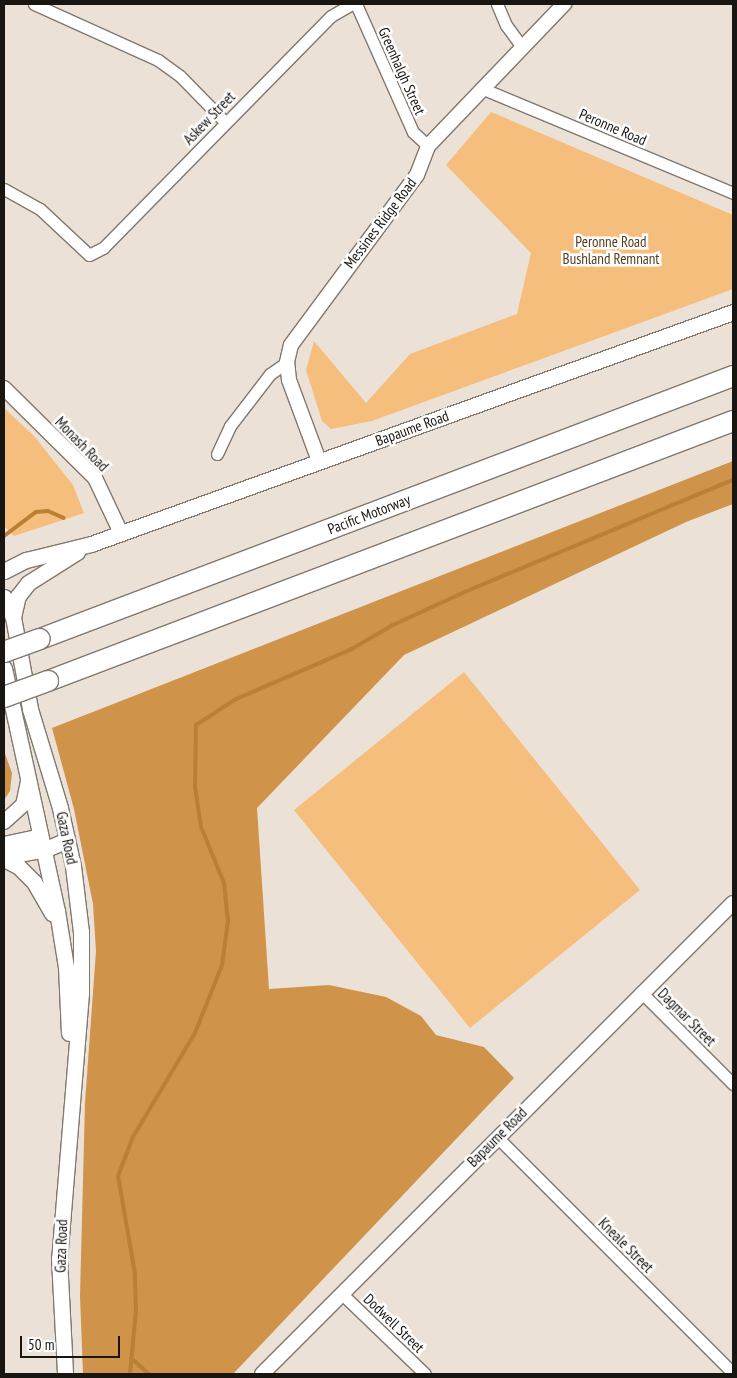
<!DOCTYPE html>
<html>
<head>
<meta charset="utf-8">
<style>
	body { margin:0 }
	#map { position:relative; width:737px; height:1378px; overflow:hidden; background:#ebe1d6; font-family:"PT Sans Narrow",sans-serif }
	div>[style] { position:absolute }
	.green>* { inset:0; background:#f5be7d }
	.forest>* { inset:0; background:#cf9349 }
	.stream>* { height:4px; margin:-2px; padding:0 2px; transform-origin:2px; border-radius:2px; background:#ba8034 }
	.roads { filter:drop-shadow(1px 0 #81786e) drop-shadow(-1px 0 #81786e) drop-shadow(0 1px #81786e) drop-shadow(0 -1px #81786e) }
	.minor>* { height:11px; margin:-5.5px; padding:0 5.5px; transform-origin:5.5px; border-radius:5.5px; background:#fff }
	.tertiary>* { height:14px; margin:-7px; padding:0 7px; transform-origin:7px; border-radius:7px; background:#fff }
	.secondary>* { height:15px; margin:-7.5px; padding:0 7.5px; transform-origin:7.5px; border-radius:7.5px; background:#fff }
	.motorway>* { height:20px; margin:-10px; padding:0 10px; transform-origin:10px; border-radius:10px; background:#fff }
	.bridges { filter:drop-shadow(1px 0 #81786e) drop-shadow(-1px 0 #81786e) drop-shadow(0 1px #81786e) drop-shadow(0 -1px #81786e) }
	.motorway-bridge>* { height:20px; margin:-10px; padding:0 10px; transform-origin:10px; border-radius:10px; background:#fff }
	span { translate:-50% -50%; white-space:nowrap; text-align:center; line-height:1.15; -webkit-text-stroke:5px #fff; paint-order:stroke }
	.street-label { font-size:15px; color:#191511 }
	.park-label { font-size:15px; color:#563d1e }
	.frame { position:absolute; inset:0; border:5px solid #191511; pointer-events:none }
	.scale { position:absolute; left:20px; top:1336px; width:100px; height:22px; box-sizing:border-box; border:2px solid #191511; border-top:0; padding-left:6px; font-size:15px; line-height:18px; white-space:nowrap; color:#191511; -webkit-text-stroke:4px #fff; paint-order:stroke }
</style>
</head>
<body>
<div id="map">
	<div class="green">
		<div style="clip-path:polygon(491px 112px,733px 215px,733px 289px,372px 421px,331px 429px,322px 421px,306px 370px,314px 341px,366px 403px,410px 354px,517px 314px,531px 253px,446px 165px)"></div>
		<div style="clip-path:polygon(4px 408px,34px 436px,73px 485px,84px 513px,14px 536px,4px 526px)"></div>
		<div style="clip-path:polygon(464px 672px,640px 890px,470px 1028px,294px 810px)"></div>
	</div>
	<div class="forest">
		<div style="clip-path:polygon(733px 461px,733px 504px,686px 522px,404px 655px,257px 808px,269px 989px,329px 985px,386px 997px,421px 1016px,436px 1035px,484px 1047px,514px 1078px,233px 1374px,83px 1374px,80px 1296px,85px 1103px,96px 951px,93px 904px,74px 809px,52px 728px)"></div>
		<div style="clip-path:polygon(4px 751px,12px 773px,10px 791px,4px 800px)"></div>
	</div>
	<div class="stream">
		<div style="left:4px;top:536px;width:40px;rotate:-37deg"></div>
		<div style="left:36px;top:512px;width:12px;rotate:-5deg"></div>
		<div style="left:48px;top:511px;width:17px;rotate:24deg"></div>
		<div style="left:131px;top:1358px;width:24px;rotate:42deg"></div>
		<div style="left:130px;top:1374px;width:64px;rotate:-84.6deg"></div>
		<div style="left:136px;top:1310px;width:36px;rotate:-92deg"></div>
		<div style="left:135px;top:1274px;width:99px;rotate:-99.8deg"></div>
		<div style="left:118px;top:1176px;width:42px;rotate:-69deg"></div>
		<div style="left:133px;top:1137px;width:121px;rotate:-59.2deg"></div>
		<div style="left:195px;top:1033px;width:73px;rotate:-68.3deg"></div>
		<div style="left:222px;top:965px;width:44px;rotate:-82.2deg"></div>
		<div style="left:228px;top:921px;width:38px;rotate:-96deg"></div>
		<div style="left:224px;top:883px;width:61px;rotate:-112.3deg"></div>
		<div style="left:201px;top:827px;width:40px;rotate:-98.5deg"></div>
		<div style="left:195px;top:787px;width:62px;rotate:-89.1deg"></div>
		<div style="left:196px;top:725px;width:48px;rotate:-33deg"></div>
		<div style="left:236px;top:699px;width:124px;rotate:-23.3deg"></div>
		<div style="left:350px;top:650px;width:50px;rotate:-30.2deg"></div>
		<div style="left:393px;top:625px;width:81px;rotate:-24.7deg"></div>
		<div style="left:467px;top:591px;width:288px;rotate:-22.7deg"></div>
	</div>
	<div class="roads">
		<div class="minor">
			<div style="left:34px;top:4px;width:136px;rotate:24.3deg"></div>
			<div style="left:158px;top:60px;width:27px;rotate:36deg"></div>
			<div style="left:180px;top:76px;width:64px;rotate:45.6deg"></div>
			<div style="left:356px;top:4px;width:140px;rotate:66deg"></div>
			<div style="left:413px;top:132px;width:21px;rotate:43deg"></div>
			<div style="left:497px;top:4px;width:23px;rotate:67deg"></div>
			<div style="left:506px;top:25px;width:27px;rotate:54deg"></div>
			<div style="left:481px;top:88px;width:273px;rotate:22.6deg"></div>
			<div style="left:4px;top:189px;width:41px;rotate:29.1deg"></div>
			<div style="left:40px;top:209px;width:67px;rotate:43.2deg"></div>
			<div style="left:89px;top:255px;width:16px;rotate:-27deg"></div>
			<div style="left:103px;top:248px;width:325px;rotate:-45.5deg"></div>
			<div style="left:331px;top:16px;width:24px;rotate:-30deg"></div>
			<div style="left:217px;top:454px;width:31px;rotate:-65deg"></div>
			<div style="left:230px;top:426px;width:66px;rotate:-52.4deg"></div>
			<div style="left:270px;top:374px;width:21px;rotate:-35deg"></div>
			<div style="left:641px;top:992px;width:130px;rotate:45deg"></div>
			<div style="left:497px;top:1137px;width:334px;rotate:45deg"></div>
			<div style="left:342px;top:1294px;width:115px;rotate:43.9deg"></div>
		</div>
		<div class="tertiary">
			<div style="left:4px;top:388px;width:128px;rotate:44.7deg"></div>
			<div style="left:95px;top:478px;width:61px;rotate:64.7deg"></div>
			<div style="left:319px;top:461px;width:86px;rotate:-110.3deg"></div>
			<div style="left:289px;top:380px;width:18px;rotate:-96deg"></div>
			<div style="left:287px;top:362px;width:17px;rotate:-77deg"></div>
			<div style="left:291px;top:345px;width:212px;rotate:-53.5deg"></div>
			<div style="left:417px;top:175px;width:31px;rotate:-69deg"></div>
			<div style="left:428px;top:146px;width:197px;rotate:-46.2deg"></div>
			<div style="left:4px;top:822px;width:25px;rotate:-42deg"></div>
			<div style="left:23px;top:805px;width:24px;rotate:-78deg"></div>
			<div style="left:4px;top:844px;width:38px;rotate:-12deg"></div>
			<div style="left:262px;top:1374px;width:666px;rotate:-45deg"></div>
		</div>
		<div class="secondary">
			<div style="left:4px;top:571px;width:25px;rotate:-27deg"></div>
			<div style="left:26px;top:560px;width:67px;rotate:-13.8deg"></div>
			<div style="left:91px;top:544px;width:683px;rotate:-19.87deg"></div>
			<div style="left:4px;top:597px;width:22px;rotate:66deg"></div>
			<div style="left:13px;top:617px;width:94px;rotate:79.5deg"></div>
			<div style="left:30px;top:709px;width:103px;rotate:73.1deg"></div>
			<div style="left:60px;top:808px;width:59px;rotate:77.4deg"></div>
			<div style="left:73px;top:866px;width:66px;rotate:83.1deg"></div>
			<div style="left:81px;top:932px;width:61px;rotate:90deg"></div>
			<div style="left:81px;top:993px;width:266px;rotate:94.7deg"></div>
			<div style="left:59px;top:1258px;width:116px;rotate:87deg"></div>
			<div style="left:13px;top:617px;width:22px;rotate:-77deg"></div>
			<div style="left:18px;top:596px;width:16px;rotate:-52deg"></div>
			<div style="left:28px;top:583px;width:58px;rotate:-32.3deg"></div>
			<div style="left:4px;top:668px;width:249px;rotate:77.7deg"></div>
			<div style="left:57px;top:911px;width:57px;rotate:80.9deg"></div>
			<div style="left:66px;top:967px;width:66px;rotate:87.4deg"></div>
			<div style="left:4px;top:857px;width:43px;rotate:-10.8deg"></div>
			<div style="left:46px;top:849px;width:23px;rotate:-23deg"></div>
			<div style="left:4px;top:859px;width:16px;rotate:27deg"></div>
			<div style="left:18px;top:866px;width:23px;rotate:45deg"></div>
			<div style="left:34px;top:882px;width:36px;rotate:60deg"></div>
		</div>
		<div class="motorway">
			<div style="left:40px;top:639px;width:741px;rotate:-20.78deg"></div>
			<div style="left:48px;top:681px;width:733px;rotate:-20.78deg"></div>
		</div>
	</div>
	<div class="bridges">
		<div class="motorway-bridge">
			<div style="left:4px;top:652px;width:38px;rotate:-20deg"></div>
			<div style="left:4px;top:697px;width:47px;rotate:-20deg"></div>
		</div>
	</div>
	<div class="street-label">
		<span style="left:402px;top:71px;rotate:66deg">Greenhalgh Street</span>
		<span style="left:209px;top:118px;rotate:-46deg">Askew Street</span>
		<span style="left:613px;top:127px;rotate:23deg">Peronne Road</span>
		<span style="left:380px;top:223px;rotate:-53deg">Messines Ridge Road</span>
		<span style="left:412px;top:428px;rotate:-20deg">Bapaume Road</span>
		<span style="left:82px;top:444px;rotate:46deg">Monash Road</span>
		<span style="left:369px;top:514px;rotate:-21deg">Pacific Motorway</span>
		<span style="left:67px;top:838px;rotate:78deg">Gaza Road</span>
		<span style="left:687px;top:1017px;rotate:45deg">Dagmar Street</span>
		<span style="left:497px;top:1137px;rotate:-45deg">Bapaume Road</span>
		<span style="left:626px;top:1245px;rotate:45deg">Kneale Street</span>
		<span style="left:61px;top:1246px;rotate:-88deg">Gaza Road</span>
		<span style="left:394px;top:1323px;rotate:44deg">Dodwell Street</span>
	</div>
	<div class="park-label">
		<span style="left:611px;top:250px">Peronne Road<br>Bushland Remnant</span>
	</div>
	<div class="frame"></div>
	<div class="scale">50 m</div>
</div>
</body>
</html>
